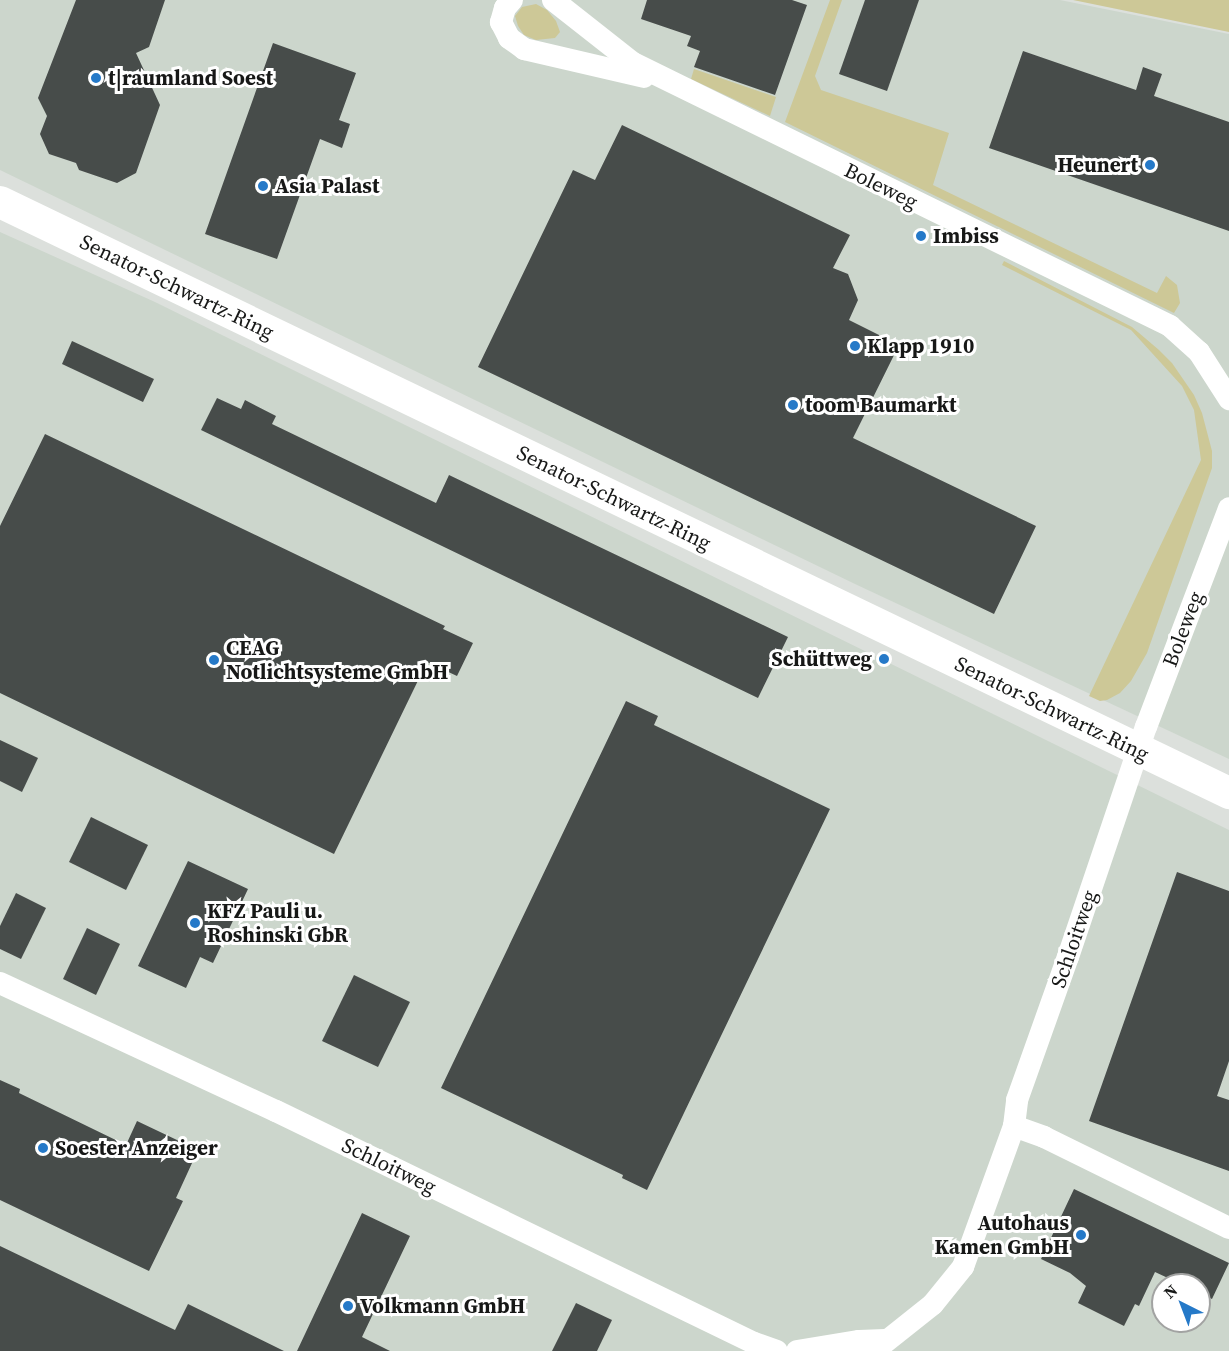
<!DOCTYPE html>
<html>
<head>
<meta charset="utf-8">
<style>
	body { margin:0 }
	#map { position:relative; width:1229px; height:1351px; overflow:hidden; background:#dce0dc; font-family:"Source Serif 4",serif }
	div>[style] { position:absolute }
	.built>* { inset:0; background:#ccd6cc }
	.green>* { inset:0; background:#cdc897 }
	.building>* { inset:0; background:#474c4a }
	.street>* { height:22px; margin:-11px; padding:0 11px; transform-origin:11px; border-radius:11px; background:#fff }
	.secondary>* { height:32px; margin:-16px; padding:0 16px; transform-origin:16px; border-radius:16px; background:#fff }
	.dots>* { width:16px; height:16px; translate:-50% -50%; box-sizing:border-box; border:3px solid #fff; border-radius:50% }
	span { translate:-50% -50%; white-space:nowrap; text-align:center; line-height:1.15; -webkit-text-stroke:6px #fff; paint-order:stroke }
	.poi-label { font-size:21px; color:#171817; font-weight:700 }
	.left { translate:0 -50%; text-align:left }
	.right { translate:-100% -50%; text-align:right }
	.street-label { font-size:21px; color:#171817 }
	.north { position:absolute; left:1151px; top:1273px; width:60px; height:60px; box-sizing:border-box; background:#fff; border:2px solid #a2a3a2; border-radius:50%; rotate:318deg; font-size:16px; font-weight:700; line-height:24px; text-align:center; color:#171817 }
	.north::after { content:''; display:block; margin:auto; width:21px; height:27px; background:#2579c8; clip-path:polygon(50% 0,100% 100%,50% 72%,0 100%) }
</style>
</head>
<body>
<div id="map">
	<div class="built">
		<div style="clip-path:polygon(0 0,1060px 0,1229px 34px,1229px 759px,855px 584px,0 170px)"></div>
		<div style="clip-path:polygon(evenodd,0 232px,155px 302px,1229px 830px,1229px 1351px,0 1351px,0 232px,1163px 1285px,1199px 1285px,1199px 1321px,1163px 1321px,1163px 1285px)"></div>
	</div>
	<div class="green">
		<div style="clip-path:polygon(830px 0,842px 0,815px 76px,821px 90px,949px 133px,933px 185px,1157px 293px,1166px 276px,1177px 285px,1180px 303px,1174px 313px,785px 122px)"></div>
		<div style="clip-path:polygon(1073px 0,1229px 0,1229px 32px)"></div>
		<div style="clip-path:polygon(536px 4px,547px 10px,556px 21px,560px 32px,555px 38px,536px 40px,524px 35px,518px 26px,515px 16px,522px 7px)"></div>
		<div style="clip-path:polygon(694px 69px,776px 97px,770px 116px,691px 79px)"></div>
		<div style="clip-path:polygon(1004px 261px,1132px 327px,1159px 350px,1172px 363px,1194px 395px,1202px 413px,1212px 451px,1212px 468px,1147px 653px,1131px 681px,1120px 693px,1107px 700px,1100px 701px,1089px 696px,1201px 460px,1194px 410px,1182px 386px,1131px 330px,1002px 265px)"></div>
	</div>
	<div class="building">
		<div style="clip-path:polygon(76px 0,165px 0,149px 47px,136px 53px,160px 105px,136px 173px,117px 183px,79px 170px,76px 163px,49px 154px,40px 134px,47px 116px,38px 98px)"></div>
		<div style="clip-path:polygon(647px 0,792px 0,807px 5px,775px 95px,694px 67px,700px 51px,687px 46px,691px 36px,641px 19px)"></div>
		<div style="clip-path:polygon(865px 0,919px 0,887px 91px,839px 74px)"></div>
		<div style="clip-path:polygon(273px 43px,356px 73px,339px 120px,350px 124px,342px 148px,320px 139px,277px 259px,205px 234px)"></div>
		<div style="clip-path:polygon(1023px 51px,1136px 90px,1143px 67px,1162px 74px,1154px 96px,1229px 122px,1229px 231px,989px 148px)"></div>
		<div style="clip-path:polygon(622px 125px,850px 235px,833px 268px,848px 274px,858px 300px,849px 320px,899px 345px,853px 438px,1036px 526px,994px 614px,478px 367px,573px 170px,595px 180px)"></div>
		<div style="clip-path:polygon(72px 341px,154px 379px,143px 402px,62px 364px)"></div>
		<div style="clip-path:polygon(217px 398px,241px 409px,245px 400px,276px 416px,272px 424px,436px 503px,449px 475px,788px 637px,758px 698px,201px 430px)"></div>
		<div style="clip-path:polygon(45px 434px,445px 626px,443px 629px,473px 643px,457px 676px,427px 662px,334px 854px,0 693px,0 526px)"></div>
		<div style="clip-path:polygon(626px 701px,658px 716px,654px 725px,830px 809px,647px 1190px,622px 1178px,623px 1175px,441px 1088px)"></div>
		<div style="clip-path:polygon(0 740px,38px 758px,22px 792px,0 781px)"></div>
		<div style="clip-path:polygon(91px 817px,148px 845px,126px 890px,69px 862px)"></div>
		<div style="clip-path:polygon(188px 861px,248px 889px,213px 963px,200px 957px,186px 988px,138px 966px)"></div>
		<div style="clip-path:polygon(1177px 872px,1229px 891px,1229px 1061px,1217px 1096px,1229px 1100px,1229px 1171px,1089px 1121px)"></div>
		<div style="clip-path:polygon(16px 893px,46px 908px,21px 959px,0 949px,0 926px)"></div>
		<div style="clip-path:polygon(87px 928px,120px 944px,96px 995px,63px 979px)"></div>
		<div style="clip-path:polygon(354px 975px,410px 1002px,378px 1067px,322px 1041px)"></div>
		<div style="clip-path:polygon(0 1080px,20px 1089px,19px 1093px,126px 1145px,137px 1121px,198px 1150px,176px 1198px,183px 1201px,149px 1271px,0 1200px)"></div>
		<div style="clip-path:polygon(1074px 1189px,1229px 1263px,1212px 1299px,1199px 1293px,1199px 1285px,1183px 1285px,1155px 1272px,1139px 1306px,1135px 1304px,1124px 1326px,1078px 1303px,1086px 1286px,1070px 1273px,1041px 1259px)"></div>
		<div style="clip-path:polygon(362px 1213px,410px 1236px,362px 1337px,390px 1351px,297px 1351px)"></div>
		<div style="clip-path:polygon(0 1246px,175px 1330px,188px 1304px,284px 1351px,0 1351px)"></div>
		<div style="clip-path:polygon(576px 1303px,612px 1320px,597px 1351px,552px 1351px)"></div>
	</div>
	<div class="street">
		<div style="left:512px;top:0;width:11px;rotate:131deg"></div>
		<div style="left:505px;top:8px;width:15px;rotate:106deg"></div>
		<div style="left:501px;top:22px;width:18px;rotate:63deg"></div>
		<div style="left:509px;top:38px;width:19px;rotate:36deg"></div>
		<div style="left:524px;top:49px;width:123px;rotate:13.1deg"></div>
		<div style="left:553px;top:0;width:102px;rotate:38.2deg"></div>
		<div style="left:633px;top:63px;width:598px;rotate:26.09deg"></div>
		<div style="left:1170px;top:326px;width:39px;rotate:42deg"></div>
		<div style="left:1199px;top:352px;width:56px;rotate:57.4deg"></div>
		<div style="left:0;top:983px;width:304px;rotate:24.9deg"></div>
		<div style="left:276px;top:1111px;width:531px;rotate:25.89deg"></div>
		<div style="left:754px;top:1343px;width:24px;rotate:19deg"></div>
		<div style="left:1014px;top:1126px;width:32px;rotate:20deg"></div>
		<div style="left:1044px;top:1137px;width:206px;rotate:26.2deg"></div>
		<div style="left:797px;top:1351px;width:63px;rotate:-9.2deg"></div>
		<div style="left:859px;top:1341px;width:26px;rotate:-2deg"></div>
		<div style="left:874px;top:1351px;width:75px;rotate:-38.5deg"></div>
		<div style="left:933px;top:1304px;width:48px;rotate:-51deg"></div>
		<div style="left:963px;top:1267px;width:150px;rotate:-70.1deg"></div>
		<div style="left:1014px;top:1126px;width:26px;rotate:-83deg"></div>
		<div style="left:1017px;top:1100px;width:152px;rotate:-70.4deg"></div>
		<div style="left:1068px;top:957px;width:243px;rotate:-71.3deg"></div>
		<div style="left:1146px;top:727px;width:234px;rotate:-69.2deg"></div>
	</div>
	<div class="secondary">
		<div style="left:0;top:202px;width:1364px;rotate:25.68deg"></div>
	</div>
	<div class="dots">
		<div style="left:96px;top:78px;background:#2579c8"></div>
		<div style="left:1150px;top:165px;background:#2579c8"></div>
		<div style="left:263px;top:186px;background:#2579c8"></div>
		<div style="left:921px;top:236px;background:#2579c8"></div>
		<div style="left:855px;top:346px;background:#2579c8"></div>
		<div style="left:793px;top:405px;background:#2579c8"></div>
		<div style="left:884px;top:659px;background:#2579c8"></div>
		<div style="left:214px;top:660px;background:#2579c8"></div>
		<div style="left:195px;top:923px;background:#2579c8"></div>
		<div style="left:43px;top:1148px;background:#2579c8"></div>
		<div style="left:1081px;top:1235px;background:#2579c8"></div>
		<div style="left:348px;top:1306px;background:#2579c8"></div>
	</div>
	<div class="poi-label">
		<span class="left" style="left:108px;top:78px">t|raumland Soest</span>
		<span class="right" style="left:1138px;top:165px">Heunert</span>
		<span class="left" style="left:275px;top:186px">Asia Palast</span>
		<span class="left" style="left:933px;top:236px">Imbiss</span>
		<span class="left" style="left:867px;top:346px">Klapp 1910</span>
		<span class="left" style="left:805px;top:405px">toom Baumarkt</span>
		<span class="left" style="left:226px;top:660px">CEAG<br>Notlichtsysteme GmbH</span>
		<span class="right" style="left:872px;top:659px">Schüttweg</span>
		<span class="left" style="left:207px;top:923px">KFZ Pauli u.<br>Roshinski GbR</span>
		<span class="left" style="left:55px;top:1148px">Soester Anzeiger</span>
		<span class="right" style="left:1069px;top:1235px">Autohaus<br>Kamen GmbH</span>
		<span class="left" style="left:360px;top:1306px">Volkmann GmbH</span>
	</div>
	<div class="street-label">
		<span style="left:881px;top:186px;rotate:26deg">Boleweg</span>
		<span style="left:177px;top:287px;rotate:26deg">Senator-Schwartz-Ring</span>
		<span style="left:614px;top:498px;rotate:26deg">Senator-Schwartz-Ring</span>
		<span style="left:1183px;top:629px;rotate:-69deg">Boleweg</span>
		<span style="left:1052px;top:709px;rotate:26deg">Senator-Schwartz-Ring</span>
		<span style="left:1074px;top:939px;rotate:-71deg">Schloitweg</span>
		<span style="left:389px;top:1166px;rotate:26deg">Schloitweg</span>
	</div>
	<div class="north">N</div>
</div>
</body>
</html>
